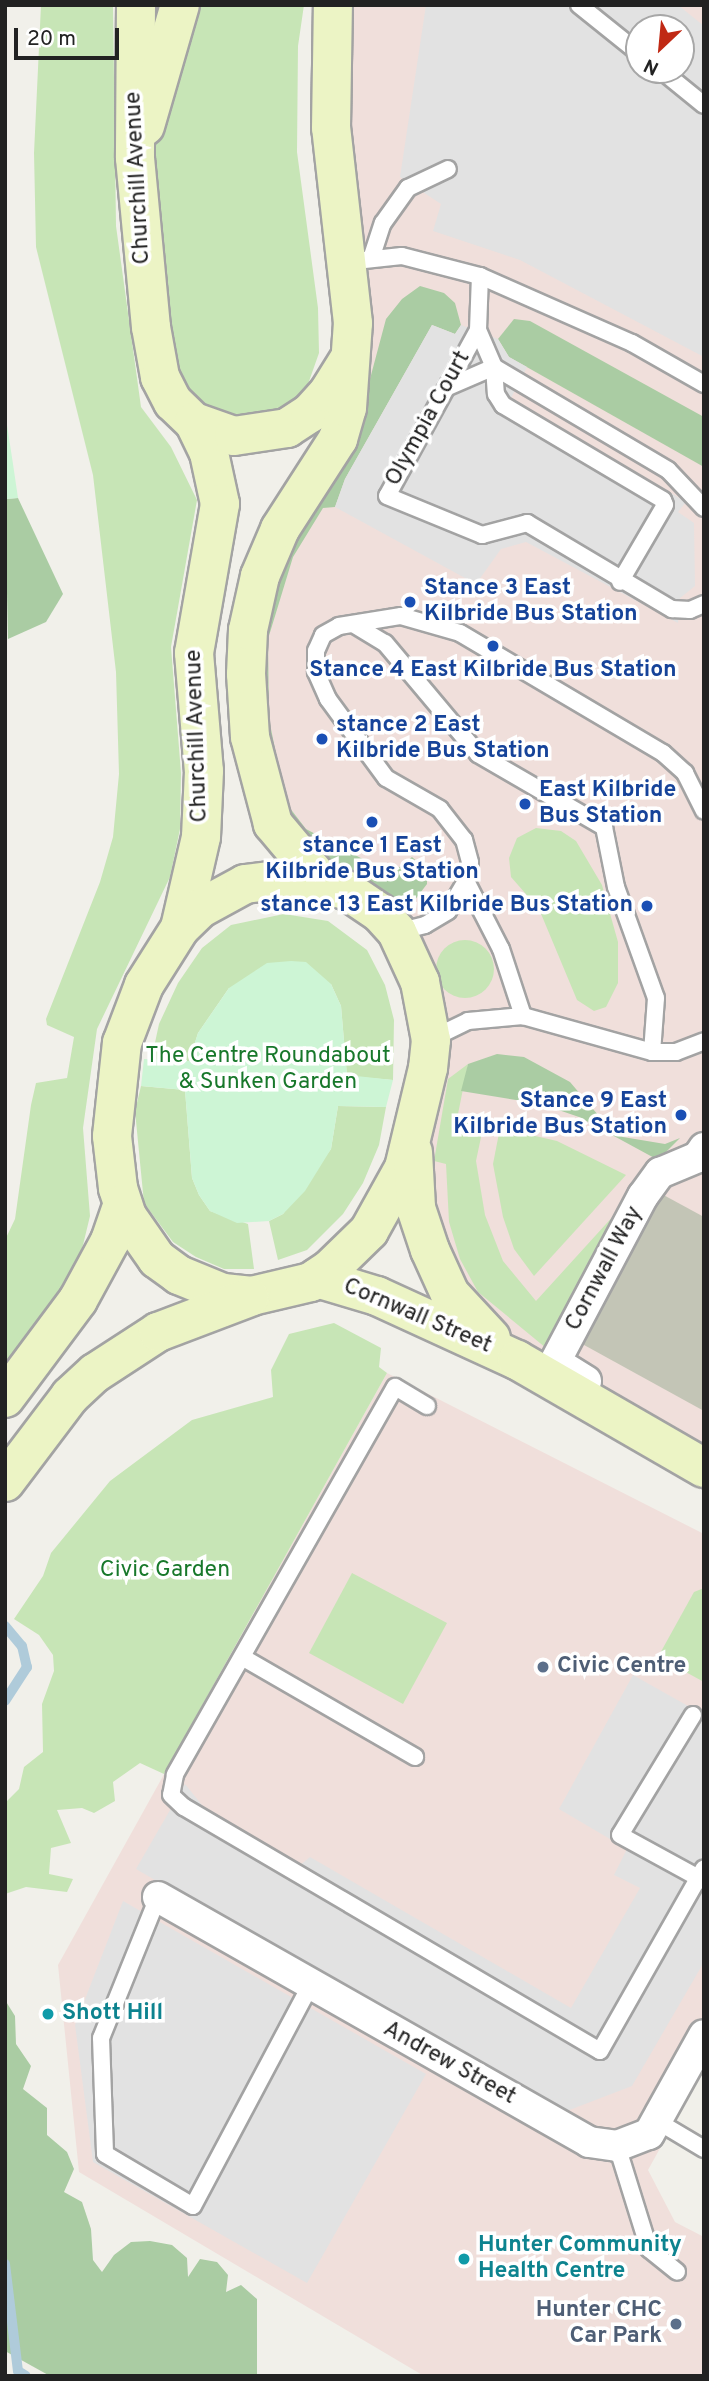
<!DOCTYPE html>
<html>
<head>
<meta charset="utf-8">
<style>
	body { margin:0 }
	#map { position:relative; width:709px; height:2381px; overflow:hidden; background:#f1f0ea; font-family:Overpass,sans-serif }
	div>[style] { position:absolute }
	.commercial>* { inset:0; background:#f0dfdb }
	.construction>* { inset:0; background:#c3c5b6 }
	.grass>* { inset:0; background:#c7e5b6 }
	.round { border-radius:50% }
	.forest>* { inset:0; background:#aacca3 }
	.park>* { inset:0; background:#cdf5d5 }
	.parking>* { inset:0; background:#e2e2e2 }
	.stream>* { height:10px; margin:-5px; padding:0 5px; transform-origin:5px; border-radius:5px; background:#afcbda }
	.roads { filter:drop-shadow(2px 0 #a3a3a3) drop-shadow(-2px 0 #a3a3a3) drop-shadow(0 2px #a3a3a3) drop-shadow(0 -2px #a3a3a3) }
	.lane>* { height:16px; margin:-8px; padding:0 8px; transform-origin:8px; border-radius:8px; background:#fff }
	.street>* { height:30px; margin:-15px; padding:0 15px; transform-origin:15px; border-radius:15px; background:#fff }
	.secondary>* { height:38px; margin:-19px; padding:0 19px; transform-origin:19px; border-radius:19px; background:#ecf4c5 }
	.dots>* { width:19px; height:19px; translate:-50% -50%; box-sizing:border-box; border:4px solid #fff; border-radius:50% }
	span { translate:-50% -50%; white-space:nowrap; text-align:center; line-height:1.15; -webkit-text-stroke:7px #fff; paint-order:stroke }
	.street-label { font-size:23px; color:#222 }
	.transit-label { font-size:23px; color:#164399; font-weight:700 }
	.left { translate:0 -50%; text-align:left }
	.right { translate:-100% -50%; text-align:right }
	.park-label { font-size:23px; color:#18782b }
	.service-label { font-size:23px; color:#4e5e75; font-weight:700 }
	.culture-label { font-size:23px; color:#0d838f; font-weight:700 }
	.frame { position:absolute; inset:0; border:7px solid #222; pointer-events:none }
	.north { position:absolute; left:625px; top:14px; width:70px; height:70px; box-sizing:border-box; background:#fff; border:2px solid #a7a7a7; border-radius:50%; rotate:206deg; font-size:19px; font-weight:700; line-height:28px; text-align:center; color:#222 }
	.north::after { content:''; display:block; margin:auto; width:24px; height:32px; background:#c02914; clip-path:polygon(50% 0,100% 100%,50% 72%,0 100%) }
	.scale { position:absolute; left:14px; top:28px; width:105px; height:32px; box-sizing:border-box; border:4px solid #222; border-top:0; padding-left:9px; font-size:21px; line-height:24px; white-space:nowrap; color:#222; -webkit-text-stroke:5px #fff; paint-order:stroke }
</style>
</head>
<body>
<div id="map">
	<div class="commercial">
		<div style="clip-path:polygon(evenodd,333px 5px,704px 5px,704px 1468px,517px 1360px,430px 1250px,411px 955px,292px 852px,246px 674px,338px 439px,333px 5px,639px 28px,681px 28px,681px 70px,639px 70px,639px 28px)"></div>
		<div style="clip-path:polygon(387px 1373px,704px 1534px,704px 2069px,648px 2170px,675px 2222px,704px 2237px,704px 2376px,424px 2376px,79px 2172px,58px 1965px)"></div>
	</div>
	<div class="construction">
		<div style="clip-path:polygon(658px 1192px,704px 1217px,704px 1411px,575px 1340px)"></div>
	</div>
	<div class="grass">
		<div style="clip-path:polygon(41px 5px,113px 5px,116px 226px,141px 407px,171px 447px,197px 500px,171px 647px,181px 773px,180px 829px,170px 877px,97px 1029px,83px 1128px,90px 1216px,83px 1245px,74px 1270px,5px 1366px,5px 1240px,15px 1219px,31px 1105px,36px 1083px,67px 1078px,74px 1037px,47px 1025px,46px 1019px,100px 882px,113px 837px,119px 774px,116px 672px,93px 475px,36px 247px,34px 153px)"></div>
		<div style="clip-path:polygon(194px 5px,304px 5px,298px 46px,297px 152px,318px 308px,319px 353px,307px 387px,281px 412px,249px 421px,218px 416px,193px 400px,171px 373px,148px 176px,157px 115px)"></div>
		<div style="clip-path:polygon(536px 828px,561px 831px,576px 841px,602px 885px,618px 942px,618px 983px,606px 1007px,594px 1011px,577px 1000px,539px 909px,511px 877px,509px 858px,517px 838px)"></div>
		<div style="clip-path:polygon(284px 914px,328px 921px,367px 950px,385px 985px,394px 1020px,393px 1080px,347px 1076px,341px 1006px,331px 984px,229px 988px,198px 1033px,189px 1062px,151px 1061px,159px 1024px,178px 983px,202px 948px,231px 925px)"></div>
		<div class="round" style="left:436px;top:940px;width:58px;height:58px"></div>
		<div style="clip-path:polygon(468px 1064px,457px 1119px,484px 1123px,476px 1161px,485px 1215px,503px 1261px,536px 1301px,626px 1202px,546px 1348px,478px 1292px,460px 1259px,449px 1222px,446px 1164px,434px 1161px,448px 1079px)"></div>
		<div style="clip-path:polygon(141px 1086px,185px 1090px,192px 1178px,199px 1195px,210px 1211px,248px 1224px,254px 1269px,224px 1269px,196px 1257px,173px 1242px,144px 1203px,135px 1111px)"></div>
		<div style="clip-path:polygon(338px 1106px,386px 1107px,379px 1145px,363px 1183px,343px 1214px,307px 1250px,278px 1260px,269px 1221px,283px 1214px,331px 1149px)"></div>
		<div style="clip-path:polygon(500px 1128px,557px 1141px,626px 1175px,534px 1276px,514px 1249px,503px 1217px,493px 1164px)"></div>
		<div style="clip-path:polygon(334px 1323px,381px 1348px,379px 1367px,387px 1373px,164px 1774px,140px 1763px,113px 1782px,115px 1801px,94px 1813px,82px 1808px,57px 1810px,71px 1843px,51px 1848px,49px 1874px,73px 1879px,67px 1892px,26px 1887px,5px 1894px,5px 1803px,19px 1789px,24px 1767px,43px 1752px,42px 1704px,54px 1671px,53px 1655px,39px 1635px,14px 1619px,43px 1576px,51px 1553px,110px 1481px,192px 1420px,273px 1397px,271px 1370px,289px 1334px)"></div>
		<div style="clip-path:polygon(352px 1573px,447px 1623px,403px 1704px,309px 1653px)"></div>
		<div style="clip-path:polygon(704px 1588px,704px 1682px,658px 1657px,694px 1592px)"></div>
	</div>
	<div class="forest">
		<div style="clip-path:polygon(420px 286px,444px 293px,455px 303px,461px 325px,455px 334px,432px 325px,345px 479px,335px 507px,323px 508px,293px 557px,268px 639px,269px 719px,286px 803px,306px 829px,391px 874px,412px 857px,427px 871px,427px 884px,411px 905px,391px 902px,310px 849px,277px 798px,258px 662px,282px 556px,351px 450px,386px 319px,402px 299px)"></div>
		<div style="clip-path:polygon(514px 319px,530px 321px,704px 417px,704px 467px,509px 357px,498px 339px)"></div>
		<div style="clip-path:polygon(18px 498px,63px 594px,46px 622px,8px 639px,5px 499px)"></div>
		<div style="clip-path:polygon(497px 1054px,524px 1057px,570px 1082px,610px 1129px,623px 1137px,665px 1144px,680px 1138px,658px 1160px,579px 1117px,541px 1104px,461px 1091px,468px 1064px)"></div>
		<div style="clip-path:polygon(5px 2000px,15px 2016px,16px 2044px,31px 2066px,23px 2089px,47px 2108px,47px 2135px,67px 2152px,74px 2169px,64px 2192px,82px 2202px,91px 2229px,93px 2260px,102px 2272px,114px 2255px,131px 2242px,150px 2241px,172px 2245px,187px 2258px,188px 2277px,200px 2259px,217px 2262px,228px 2275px,226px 2292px,241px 2285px,257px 2299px,257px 2376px,50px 2376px,5px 2351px)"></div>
	</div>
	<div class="park">
		<div style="clip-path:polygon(5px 412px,13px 464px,18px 498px,5px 499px)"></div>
		<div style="clip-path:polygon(291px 961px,306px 962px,331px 984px,341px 1006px,347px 1075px,393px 1080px,386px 1107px,338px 1106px,331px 1149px,305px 1191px,283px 1214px,269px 1221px,237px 1223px,210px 1211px,199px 1195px,192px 1178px,185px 1090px,141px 1086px,144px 1059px,189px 1061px,198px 1033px,229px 988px,267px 963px)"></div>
	</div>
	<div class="parking">
		<div style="clip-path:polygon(evenodd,426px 5px,678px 5px,704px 26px,704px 357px,520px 260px,433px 231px,441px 204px,400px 177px,426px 5px,639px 28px,681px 28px,681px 70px,639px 70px,639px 28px)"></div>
		<div style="clip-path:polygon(432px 325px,455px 334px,461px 325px,498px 339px,509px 357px,527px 367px,511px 398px,686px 502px,678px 512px,694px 523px,695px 586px,680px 598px,678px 623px,526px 542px,501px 549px,476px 584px,335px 507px,345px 479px)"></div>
		<div style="clip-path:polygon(633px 1675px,704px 1715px,704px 1962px,632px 2086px,559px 2114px,136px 1869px,185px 1784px,214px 1820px,294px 1870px,310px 1857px,571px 2008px,640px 1888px,614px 1875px,627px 1849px,559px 1809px)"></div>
		<div style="clip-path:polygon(123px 1901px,426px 2074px,307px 2283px,93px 2162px,75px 2025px)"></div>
	</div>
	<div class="stream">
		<div style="left:5px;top:1626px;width:26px;rotate:50deg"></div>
		<div style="left:22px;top:1646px;width:22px;rotate:77deg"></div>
		<div style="left:27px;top:1667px;width:40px;rotate:122.9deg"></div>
		<div style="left:5px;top:2264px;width:108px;rotate:83.1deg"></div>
		<div style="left:18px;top:2371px;width:9px;rotate:32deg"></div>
	</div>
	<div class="roads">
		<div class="lane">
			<div style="left:579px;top:5px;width:77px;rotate:38.7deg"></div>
			<div style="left:661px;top:70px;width:55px;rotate:39.1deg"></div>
			<div style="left:371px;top:259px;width:38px;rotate:-72deg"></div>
			<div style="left:383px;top:223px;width:43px;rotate:-54.5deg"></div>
			<div style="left:408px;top:188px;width:44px;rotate:-25.4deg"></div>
			<div style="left:346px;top:262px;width:56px;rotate:-6.1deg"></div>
			<div style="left:402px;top:256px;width:81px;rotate:14.4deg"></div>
			<div style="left:480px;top:276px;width:166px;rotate:23.8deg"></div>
			<div style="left:632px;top:343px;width:83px;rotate:29.7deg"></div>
			<div style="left:478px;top:330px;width:54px;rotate:-87.9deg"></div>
			<div style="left:494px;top:367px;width:27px;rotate:86deg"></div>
			<div style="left:496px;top:394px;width:13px;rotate:58deg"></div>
			<div style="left:503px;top:405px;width:186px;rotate:30.7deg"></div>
			<div style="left:663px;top:500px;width:5px;rotate:68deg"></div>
			<div style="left:665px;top:505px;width:89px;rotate:120.3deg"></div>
			<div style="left:448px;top:387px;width:50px;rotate:-23.5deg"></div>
			<div style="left:704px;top:508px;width:52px;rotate:-133.5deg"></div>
			<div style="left:668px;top:470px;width:202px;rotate:-149.4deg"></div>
			<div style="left:494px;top:367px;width:40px;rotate:-113.4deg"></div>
			<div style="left:478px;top:330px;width:189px;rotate:118.7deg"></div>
			<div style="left:387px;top:496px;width:103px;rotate:22.3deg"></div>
			<div style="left:482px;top:535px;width:47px;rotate:-14.9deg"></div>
			<div style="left:527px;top:523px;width:169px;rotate:30.7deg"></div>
			<div style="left:672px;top:609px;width:18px;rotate:3deg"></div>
			<div style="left:690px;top:610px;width:15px;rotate:-23deg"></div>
			<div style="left:353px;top:624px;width:37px;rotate:31deg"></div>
			<div style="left:385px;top:643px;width:145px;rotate:50deg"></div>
			<div style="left:478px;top:754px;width:146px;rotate:30.1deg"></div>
			<div style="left:604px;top:827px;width:61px;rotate:78.7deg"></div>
			<div style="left:616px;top:887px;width:118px;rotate:70.2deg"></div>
			<div style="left:656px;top:998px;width:54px;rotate:94.2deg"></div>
			<div style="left:466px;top:881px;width:76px;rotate:62.8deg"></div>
			<div style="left:501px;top:949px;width:71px;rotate:71.8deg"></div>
			<div style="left:397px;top:932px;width:29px;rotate:-14deg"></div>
			<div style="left:425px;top:925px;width:27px;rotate:-31deg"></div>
			<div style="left:448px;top:911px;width:35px;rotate:-59deg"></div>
			<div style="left:466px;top:881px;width:19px;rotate:-78deg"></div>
			<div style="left:470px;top:862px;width:23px;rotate:-105deg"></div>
			<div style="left:464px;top:840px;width:39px;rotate:-128deg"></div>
			<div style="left:440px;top:809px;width:62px;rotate:-150.1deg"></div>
			<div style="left:386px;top:778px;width:98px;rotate:-126.3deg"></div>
			<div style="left:328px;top:699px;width:30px;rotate:-114deg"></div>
			<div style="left:316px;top:672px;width:21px;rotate:-90deg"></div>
			<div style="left:316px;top:651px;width:17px;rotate:-66deg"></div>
			<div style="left:323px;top:635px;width:18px;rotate:-29deg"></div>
			<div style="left:339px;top:626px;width:63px;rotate:-9.2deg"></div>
			<div style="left:401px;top:616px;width:61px;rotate:16.1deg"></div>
			<div style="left:460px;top:633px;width:236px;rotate:30.6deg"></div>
			<div style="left:663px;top:753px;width:30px;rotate:42deg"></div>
			<div style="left:685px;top:773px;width:42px;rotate:63.4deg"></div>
			<div style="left:431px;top:1039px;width:41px;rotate:-25.9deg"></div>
			<div style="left:468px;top:1021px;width:55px;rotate:-5.2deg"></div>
			<div style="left:523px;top:1016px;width:134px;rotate:15.6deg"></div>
			<div style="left:652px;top:1052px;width:24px"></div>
			<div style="left:676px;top:1052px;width:30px;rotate:-21deg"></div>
			<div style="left:427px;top:1406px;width:37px;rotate:-149deg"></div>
			<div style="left:395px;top:1387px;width:446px;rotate:119.6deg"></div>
			<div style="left:175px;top:1775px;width:20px;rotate:101deg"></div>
			<div style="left:171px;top:1795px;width:18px;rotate:43deg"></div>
			<div style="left:184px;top:1807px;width:482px;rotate:30.4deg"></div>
			<div style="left:600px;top:2051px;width:210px;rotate:-60.4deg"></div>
			<div style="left:242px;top:1657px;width:200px;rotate:30deg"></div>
			<div style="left:693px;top:1715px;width:140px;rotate:121.3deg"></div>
			<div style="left:620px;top:1835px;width:96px;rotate:28.7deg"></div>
			<div style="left:158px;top:1897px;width:152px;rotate:112deg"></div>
			<div style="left:101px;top:2038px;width:116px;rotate:88deg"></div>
			<div style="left:105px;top:2154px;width:102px;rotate:30.6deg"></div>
			<div style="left:193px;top:2206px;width:249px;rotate:-62deg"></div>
			<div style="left:657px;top:2121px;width:55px;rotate:30.8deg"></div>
			<div style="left:617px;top:2146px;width:108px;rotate:72.7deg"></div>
			<div style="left:649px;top:2249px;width:36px;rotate:39deg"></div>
		</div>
		<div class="street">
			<div style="left:586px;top:1381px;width:36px;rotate:-148deg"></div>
			<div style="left:555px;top:1362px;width:188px;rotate:-62.1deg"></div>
			<div style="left:643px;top:1196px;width:29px;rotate:-54deg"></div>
			<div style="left:660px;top:1173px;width:41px;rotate:-22.8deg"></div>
			<div style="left:698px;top:1157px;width:11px;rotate:-56deg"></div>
			<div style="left:158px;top:1897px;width:496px;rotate:29.6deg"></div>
			<div style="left:589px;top:2142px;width:28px;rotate:8deg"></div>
			<div style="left:617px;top:2146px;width:34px;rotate:-21deg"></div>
			<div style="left:649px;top:2134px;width:113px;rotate:-60.9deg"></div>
		</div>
		<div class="secondary">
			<div style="left:136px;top:5px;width:153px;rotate:90.4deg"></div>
			<div style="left:135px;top:158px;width:170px;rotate:84.6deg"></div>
			<div style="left:151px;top:327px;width:51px;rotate:79.8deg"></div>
			<div style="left:160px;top:377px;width:28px;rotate:63deg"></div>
			<div style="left:173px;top:402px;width:29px;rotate:44deg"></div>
			<div style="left:194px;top:422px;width:34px;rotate:64deg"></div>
			<div style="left:209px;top:453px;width:52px;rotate:77.8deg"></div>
			<div style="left:220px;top:504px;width:151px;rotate:99.9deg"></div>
			<div style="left:194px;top:653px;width:118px;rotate:85.2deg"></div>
			<div style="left:204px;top:771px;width:66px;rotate:92.6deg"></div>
			<div style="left:201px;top:837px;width:93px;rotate:103deg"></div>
			<div style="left:145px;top:126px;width:126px;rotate:-73.9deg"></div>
			<div style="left:194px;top:422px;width:42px;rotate:19.3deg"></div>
			<div style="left:234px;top:436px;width:54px;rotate:-8.6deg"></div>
			<div style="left:287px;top:428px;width:27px;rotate:-33deg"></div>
			<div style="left:310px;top:413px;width:27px;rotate:-48deg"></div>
			<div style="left:328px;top:393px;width:40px;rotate:-58deg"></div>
			<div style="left:293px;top:878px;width:54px;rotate:12.8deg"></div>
			<div style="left:346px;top:890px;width:41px;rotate:34.1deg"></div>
			<div style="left:380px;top:913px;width:25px;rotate:48deg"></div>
			<div style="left:397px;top:932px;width:55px;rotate:65.3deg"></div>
			<div style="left:420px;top:982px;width:59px;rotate:79.3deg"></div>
			<div style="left:431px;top:1040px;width:28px;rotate:96deg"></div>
			<div style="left:428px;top:1068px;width:103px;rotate:103.5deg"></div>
			<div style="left:404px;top:1168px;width:72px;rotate:119.1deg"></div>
			<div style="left:369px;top:1231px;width:54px;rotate:135.7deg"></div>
			<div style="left:330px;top:1269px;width:23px;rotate:146deg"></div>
			<div style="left:311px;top:1282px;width:61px;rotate:166.7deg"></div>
			<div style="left:252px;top:1296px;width:29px;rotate:-174deg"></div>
			<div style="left:223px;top:1293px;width:48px;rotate:-157.8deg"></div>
			<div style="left:179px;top:1275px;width:27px;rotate:-144deg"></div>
			<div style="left:157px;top:1259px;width:52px;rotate:-124.9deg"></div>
			<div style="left:127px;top:1216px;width:29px;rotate:-108deg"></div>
			<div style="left:118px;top:1188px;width:52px;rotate:-96.6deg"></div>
			<div style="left:112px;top:1136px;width:94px;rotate:-83.9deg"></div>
			<div style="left:122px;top:1043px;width:62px;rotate:-69.2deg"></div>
			<div style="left:144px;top:985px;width:67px;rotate:-57.7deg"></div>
			<div style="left:180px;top:928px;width:29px;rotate:-44deg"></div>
			<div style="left:201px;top:908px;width:50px;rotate:-28.6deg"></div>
			<div style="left:245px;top:884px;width:48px;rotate:-7.1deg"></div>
			<div style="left:321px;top:881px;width:75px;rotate:-130.1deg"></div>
			<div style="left:273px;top:824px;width:90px;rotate:-104.8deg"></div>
			<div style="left:250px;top:737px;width:63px;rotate:-93.6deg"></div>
			<div style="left:246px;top:674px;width:44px;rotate:-87.4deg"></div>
			<div style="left:248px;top:630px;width:55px;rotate:-77.5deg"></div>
			<div style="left:260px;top:576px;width:51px;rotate:-66.9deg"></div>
			<div style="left:280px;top:529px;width:107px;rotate:-57.2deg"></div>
			<div style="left:338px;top:439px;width:32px;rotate:-74deg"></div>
			<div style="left:347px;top:408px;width:85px;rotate:-86deg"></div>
			<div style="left:353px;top:323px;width:196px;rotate:-96.4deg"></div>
			<div style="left:331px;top:128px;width:123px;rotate:-89.1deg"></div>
			<div style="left:413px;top:1152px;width:56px;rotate:86.9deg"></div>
			<div style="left:416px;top:1208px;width:44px;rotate:71.6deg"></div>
			<div style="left:430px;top:1250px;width:48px;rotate:65.6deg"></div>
			<div style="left:450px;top:1294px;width:60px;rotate:47deg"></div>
			<div style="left:317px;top:1278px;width:63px;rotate:16.7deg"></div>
			<div style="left:377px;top:1296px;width:154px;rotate:24.6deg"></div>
			<div style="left:517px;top:1360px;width:216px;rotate:30deg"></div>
			<div style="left:5px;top:1398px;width:122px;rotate:-53.3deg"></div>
			<div style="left:78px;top:1300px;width:67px;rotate:-61.5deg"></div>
			<div style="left:110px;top:1241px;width:39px;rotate:-71deg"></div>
			<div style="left:5px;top:1482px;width:108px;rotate:-52.9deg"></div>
			<div style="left:70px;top:1396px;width:34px;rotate:-43deg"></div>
			<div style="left:95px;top:1373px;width:75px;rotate:-33.1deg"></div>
			<div style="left:158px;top:1332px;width:98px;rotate:-20.8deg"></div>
		</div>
	</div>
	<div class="dots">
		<div style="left:410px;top:602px;background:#1a4fb4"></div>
		<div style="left:493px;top:646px;background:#1a4fb4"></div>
		<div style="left:322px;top:739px;background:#1a4fb4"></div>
		<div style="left:525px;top:804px;background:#1a4fb4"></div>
		<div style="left:372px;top:822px;background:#1a4fb4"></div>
		<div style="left:647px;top:906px;background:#1a4fb4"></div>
		<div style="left:681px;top:1115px;background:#1a4fb4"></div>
		<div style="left:543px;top:1667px;background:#5c6f8a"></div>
		<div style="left:48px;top:2014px;background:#0f9aa8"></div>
		<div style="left:464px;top:2259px;background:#0f9aa8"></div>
		<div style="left:676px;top:2324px;background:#5c6f8a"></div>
	</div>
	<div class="street-label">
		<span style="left:139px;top:178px;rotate:-93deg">Churchill Avenue</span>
		<span style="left:429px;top:419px;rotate:-61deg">Olympia Court</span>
		<span style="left:198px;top:736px;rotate:-92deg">Churchill Avenue</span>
		<span style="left:605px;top:1269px;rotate:-62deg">Cornwall Way</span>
		<span style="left:417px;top:1317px;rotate:23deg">Cornwall Street</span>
		<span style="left:449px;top:2064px;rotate:29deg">Andrew Street</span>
	</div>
	<div class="transit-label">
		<span class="left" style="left:424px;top:602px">Stance 3 East<br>Kilbride Bus Station</span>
		<span style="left:493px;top:671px">Stance 4 East Kilbride Bus Station</span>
		<span class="left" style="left:336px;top:739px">stance 2 East<br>Kilbride Bus Station</span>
		<span class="left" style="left:539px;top:804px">East Kilbride<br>Bus Station</span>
		<span style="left:372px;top:860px">stance 1 East<br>Kilbride Bus Station</span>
		<span class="right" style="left:633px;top:906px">stance 13 East Kilbride Bus Station</span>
		<span class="right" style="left:667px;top:1115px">Stance 9 East<br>Kilbride Bus Station</span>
	</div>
	<div class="park-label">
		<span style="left:268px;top:1070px">The Centre Roundabout<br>&amp; Sunken Garden</span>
		<span style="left:165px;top:1571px">Civic Garden</span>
	</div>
	<div class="service-label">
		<span class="left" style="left:557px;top:1667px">Civic Centre</span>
		<span class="right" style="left:662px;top:2324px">Hunter CHC<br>Car Park</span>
	</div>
	<div class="culture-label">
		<span class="left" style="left:62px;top:2014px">Shott Hill</span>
		<span class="left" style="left:478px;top:2259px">Hunter Community<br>Health Centre</span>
	</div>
	<div class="frame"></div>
	<div class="north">N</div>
	<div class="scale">20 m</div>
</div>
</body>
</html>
